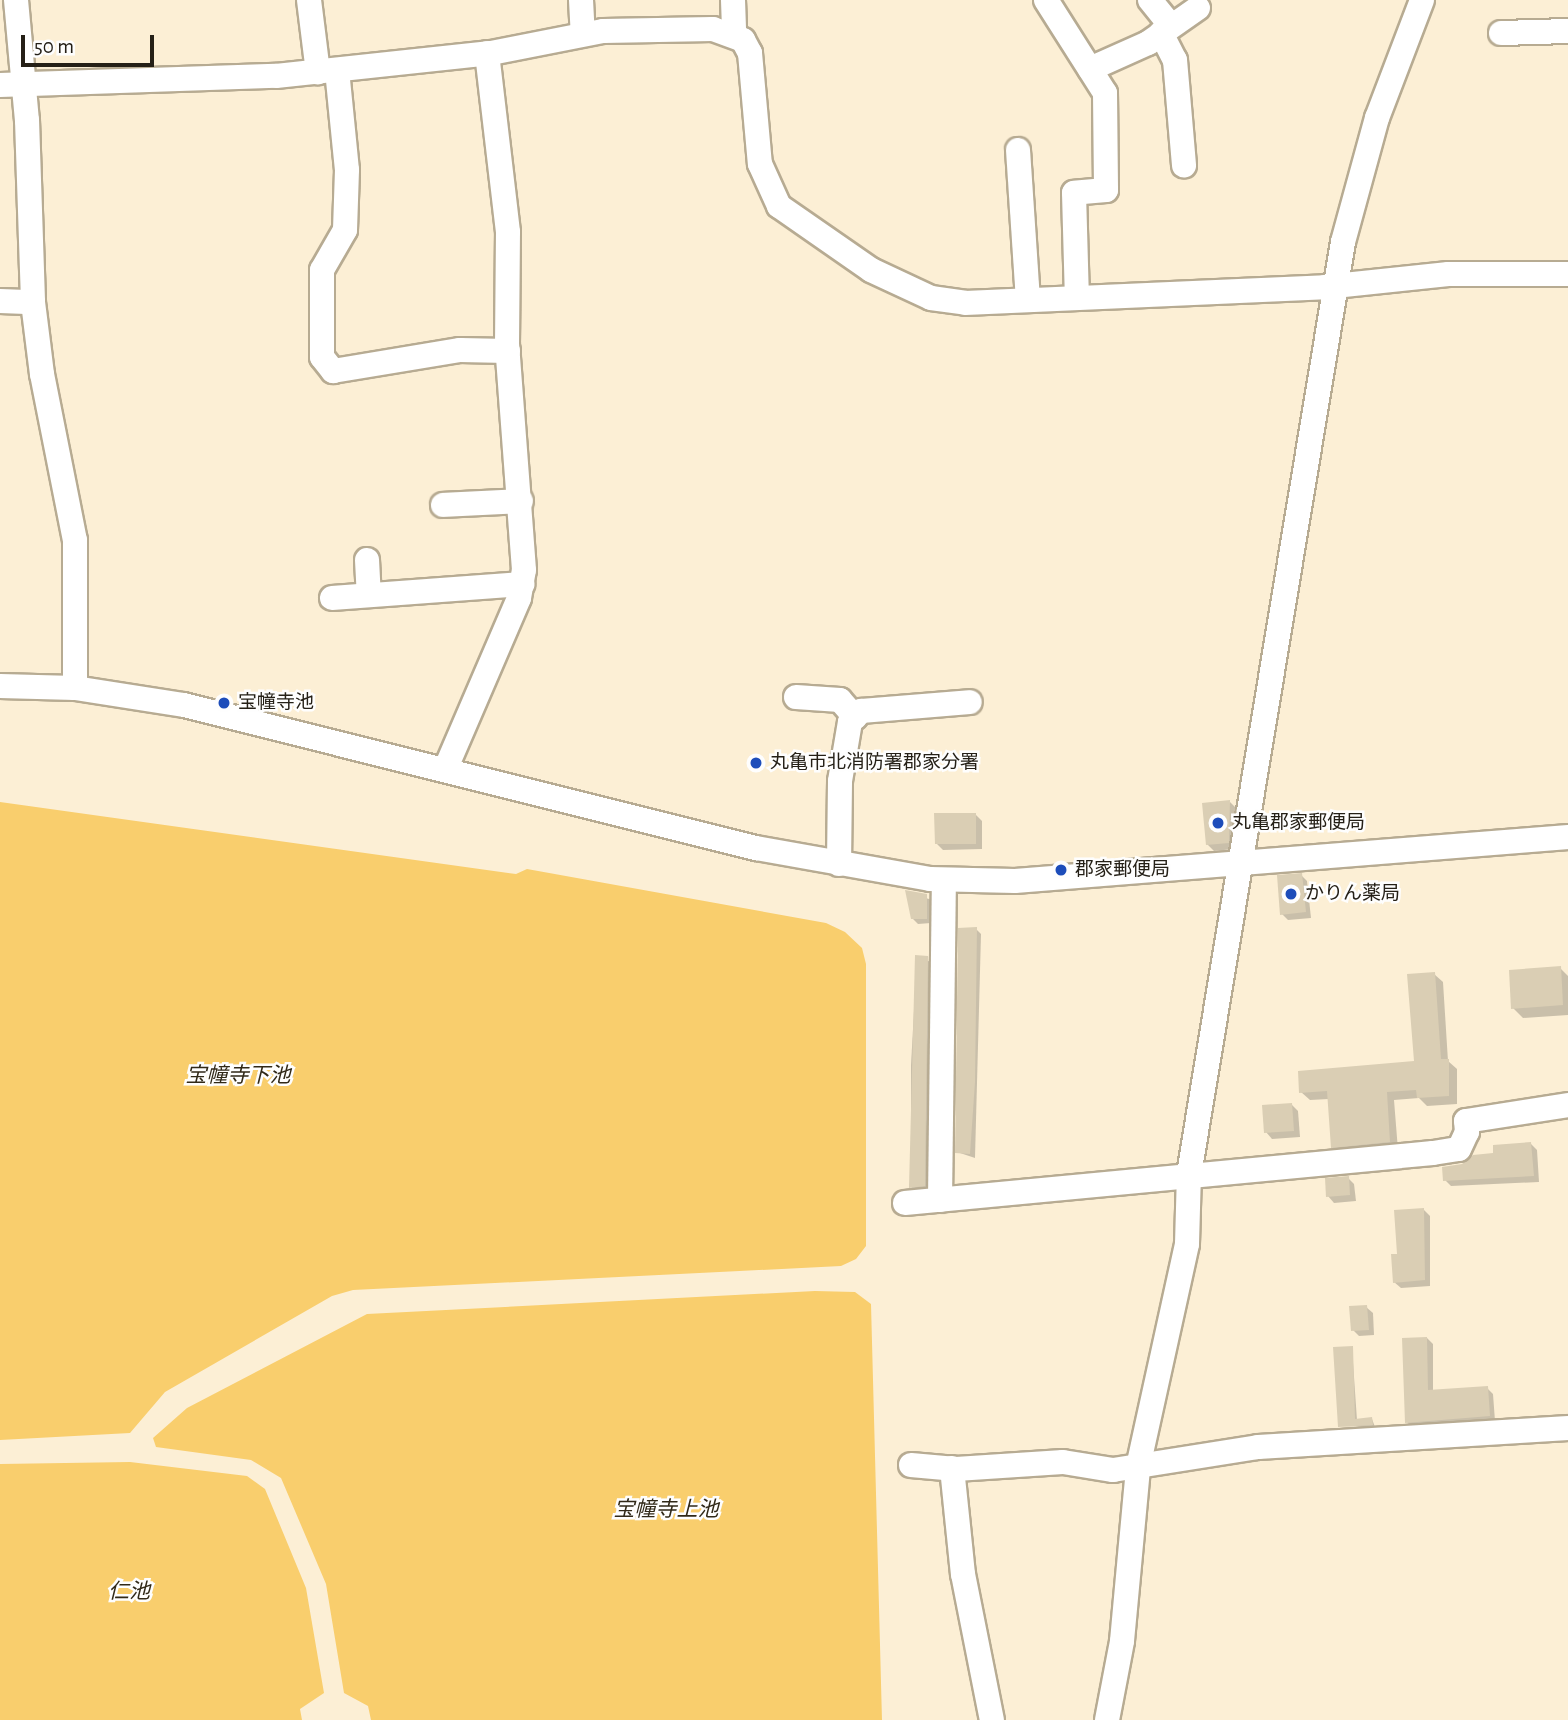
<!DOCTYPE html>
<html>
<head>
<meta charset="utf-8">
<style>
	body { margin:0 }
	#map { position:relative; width:1568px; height:1720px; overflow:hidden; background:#fcefd5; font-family:"Alegreya Sans","Noto Sans JP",sans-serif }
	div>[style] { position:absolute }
	.water>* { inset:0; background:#f9ce6d }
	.shadow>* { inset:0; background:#0003 }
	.building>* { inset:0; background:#daceb4 }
	.roads { filter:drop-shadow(2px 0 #b7ab92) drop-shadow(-2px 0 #b7ab92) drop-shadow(0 2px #b7ab92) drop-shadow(0 -2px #b7ab92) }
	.minor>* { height:24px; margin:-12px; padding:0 12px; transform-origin:12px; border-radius:12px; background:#fff }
	.dots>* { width:19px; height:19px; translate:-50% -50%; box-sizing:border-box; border:4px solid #fefefe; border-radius:50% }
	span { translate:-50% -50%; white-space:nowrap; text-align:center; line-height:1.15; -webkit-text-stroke:5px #fefefe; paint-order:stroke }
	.poi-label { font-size:19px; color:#252017 }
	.left { translate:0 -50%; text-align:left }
	.water-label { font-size:21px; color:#312918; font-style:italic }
	.scale { position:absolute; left:21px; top:35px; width:133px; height:32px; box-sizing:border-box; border:4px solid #252017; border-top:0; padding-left:9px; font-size:21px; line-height:24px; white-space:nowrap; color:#252017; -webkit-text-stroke:5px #fefefe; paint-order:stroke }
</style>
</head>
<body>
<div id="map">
	<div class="water">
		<div style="clip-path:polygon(0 802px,516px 874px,527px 869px,826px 923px,845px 932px,862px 948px,866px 964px,866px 1246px,856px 1259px,841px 1266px,353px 1290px,332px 1296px,165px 1392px,130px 1433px,0 1440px)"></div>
		<div style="clip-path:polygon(815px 1291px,855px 1292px,871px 1304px,882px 1720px,371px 1720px,368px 1706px,344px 1693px,326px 1584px,281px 1478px,251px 1460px,156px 1447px,153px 1438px,187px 1408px,367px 1314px)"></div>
		<div style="clip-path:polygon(130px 1462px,247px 1476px,265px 1489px,306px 1588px,324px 1693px,300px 1709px,302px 1720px,0 1720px,0 1464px)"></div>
	</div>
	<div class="shadow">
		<div style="clip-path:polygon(1230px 802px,1236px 808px,1234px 849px,1214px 851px,1207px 844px)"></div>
		<div style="clip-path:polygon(975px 814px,982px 821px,982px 849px,943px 850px,937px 844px)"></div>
		<div style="clip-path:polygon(1301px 875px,1307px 881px,1311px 918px,1288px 920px,1282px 914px)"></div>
		<div style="clip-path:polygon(907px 892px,932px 900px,931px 923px,918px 924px,913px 919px)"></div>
		<div style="clip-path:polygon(976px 929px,981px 934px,975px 1158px,957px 1152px)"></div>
		<div style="clip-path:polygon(917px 957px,931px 962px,928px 1189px,915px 1191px,911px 1187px,911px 1065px)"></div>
		<div style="clip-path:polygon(1560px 968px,1568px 976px,1568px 1015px,1523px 1018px,1513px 1008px)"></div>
		<div style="clip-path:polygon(1434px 974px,1443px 982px,1448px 1061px,1457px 1069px,1457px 1104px,1427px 1106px,1419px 1098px,1394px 1100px,1398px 1150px,1341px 1155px,1332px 1147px,1329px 1099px,1310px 1100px,1301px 1092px,1416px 1063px)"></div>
		<div style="clip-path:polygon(1292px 1105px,1298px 1111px,1300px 1137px,1272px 1139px,1266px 1132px)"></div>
		<div style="clip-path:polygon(1531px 1144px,1537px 1150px,1539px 1182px,1451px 1186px,1445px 1180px,1463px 1165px)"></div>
		<div style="clip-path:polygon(1348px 1178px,1354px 1184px,1356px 1201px,1334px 1203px,1328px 1196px)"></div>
		<div style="clip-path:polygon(1424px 1210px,1430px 1216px,1430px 1286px,1401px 1288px,1394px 1282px)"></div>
		<div style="clip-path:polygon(1366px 1307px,1373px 1313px,1374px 1335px,1359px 1336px,1353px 1330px)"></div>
		<div style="clip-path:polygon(1427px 1338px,1433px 1344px,1433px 1391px,1487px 1388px,1493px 1394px,1495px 1421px,1413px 1428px,1407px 1422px)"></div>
		<div style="clip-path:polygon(1352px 1348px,1357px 1420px,1372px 1419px,1375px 1427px,1340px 1426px)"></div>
	</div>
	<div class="building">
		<div style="clip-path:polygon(1230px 800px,1229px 843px,1206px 845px,1202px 803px)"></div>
		<div style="clip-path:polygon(934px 813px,976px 813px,976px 844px,935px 844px)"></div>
		<div style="clip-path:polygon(1302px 873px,1306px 912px,1280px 915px,1277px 875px)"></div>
		<div style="clip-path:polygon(905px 890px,927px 894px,927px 919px,911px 919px)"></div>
		<div style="clip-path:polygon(977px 927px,975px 1082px,970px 1154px,955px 1153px,958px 928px)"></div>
		<div style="clip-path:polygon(915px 955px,928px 956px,925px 1186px,909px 1188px)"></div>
		<div style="clip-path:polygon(1561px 966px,1563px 1005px,1511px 1009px,1509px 970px)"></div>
		<div style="clip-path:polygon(1435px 972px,1441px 1059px,1449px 1059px,1449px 1096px,1417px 1098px,1416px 1090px,1387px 1092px,1390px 1142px,1331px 1148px,1327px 1091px,1299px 1093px,1298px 1071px,1414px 1061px,1407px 974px)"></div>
		<div style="clip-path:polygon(1292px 1103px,1294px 1131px,1264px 1133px,1262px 1105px)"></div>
		<div style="clip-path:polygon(1531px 1142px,1534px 1176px,1443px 1181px,1442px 1167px,1462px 1164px,1473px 1155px,1493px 1153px,1493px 1145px)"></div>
		<div style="clip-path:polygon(1349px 1176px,1350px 1195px,1326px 1197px,1325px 1178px)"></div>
		<div style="clip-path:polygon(1424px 1208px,1425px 1280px,1393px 1283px,1391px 1254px,1397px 1254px,1394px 1210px)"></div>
		<div style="clip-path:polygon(1367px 1305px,1369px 1330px,1351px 1331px,1349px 1306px)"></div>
		<div style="clip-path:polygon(1427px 1337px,1428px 1390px,1488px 1386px,1490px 1416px,1405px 1423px,1402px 1338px)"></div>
		<div style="clip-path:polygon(1353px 1346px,1355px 1419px,1372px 1417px,1373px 1425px,1338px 1427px,1333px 1347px)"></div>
	</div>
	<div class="roads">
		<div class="minor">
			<div style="left:16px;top:0;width:121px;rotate:84.8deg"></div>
			<div style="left:27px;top:120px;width:182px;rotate:88.1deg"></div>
			<div style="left:33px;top:302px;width:73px;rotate:82.9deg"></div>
			<div style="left:42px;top:374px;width:169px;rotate:78.8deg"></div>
			<div style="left:75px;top:540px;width:148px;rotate:90deg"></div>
			<div style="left:309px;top:0;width:73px;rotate:82.9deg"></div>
			<div style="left:581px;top:0;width:34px;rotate:87deg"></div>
			<div style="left:733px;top:0;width:35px;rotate:88deg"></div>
			<div style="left:1046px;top:0;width:110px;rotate:57.6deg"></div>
			<div style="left:1105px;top:93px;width:97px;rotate:89.4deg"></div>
			<div style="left:1106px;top:190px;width:32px;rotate:175deg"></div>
			<div style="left:1074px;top:193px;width:105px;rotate:88.4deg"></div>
			<div style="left:1150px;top:0;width:33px;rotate:51deg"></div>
			<div style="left:1161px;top:33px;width:30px;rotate:63deg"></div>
			<div style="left:1175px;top:60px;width:106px;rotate:85.1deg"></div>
			<div style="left:1501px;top:33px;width:67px;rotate:-1.7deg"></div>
			<div style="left:1090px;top:69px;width:64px;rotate:-24.1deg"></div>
			<div style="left:1148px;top:43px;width:61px;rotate:-35deg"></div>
			<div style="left:337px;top:70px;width:100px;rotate:84.3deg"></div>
			<div style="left:347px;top:170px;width:60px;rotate:91.9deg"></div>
			<div style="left:345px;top:230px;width:46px;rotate:119.9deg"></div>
			<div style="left:322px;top:270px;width:87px;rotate:90deg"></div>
			<div style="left:322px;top:357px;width:18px;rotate:52deg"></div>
			<div style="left:333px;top:371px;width:129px;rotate:-9.4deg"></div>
			<div style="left:460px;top:350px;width:48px;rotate:1.2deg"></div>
			<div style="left:0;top:85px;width:276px;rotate:-1.9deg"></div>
			<div style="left:276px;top:76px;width:216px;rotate:-6.1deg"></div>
			<div style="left:491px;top:53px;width:114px;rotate:-11.1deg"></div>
			<div style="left:603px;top:31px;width:110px;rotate:-1deg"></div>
			<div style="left:713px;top:29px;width:32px;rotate:20deg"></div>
			<div style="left:743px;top:40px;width:15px;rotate:62deg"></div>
			<div style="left:750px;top:53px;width:111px;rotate:84.9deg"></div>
			<div style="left:760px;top:164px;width:46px;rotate:65.7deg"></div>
			<div style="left:779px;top:206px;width:112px;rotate:34.8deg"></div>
			<div style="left:871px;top:270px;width:66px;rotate:25deg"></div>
			<div style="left:931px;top:298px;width:34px;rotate:8deg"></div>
			<div style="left:965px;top:303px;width:360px;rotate:-2.5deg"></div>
			<div style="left:1325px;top:287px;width:124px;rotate:-6deg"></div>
			<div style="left:1448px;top:274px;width:120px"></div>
			<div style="left:1018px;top:150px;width:149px;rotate:86.2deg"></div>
			<div style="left:0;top:301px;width:33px;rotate:2deg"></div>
			<div style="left:443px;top:505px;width:78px;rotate:-2.9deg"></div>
			<div style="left:367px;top:560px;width:35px;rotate:87deg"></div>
			<div style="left:332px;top:598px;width:191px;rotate:-4.2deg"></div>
			<div style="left:0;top:686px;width:75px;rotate:1.5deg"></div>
			<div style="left:75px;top:688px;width:110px;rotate:8.9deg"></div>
			<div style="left:184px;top:705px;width:590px;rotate:14.04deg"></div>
			<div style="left:756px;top:848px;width:177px;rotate:10.1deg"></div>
			<div style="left:930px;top:879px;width:85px;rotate:1.3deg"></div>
			<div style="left:1015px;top:881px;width:555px;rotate:-4.55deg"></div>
			<div style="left:796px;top:697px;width:44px;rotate:3.9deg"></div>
			<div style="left:840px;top:700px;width:23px;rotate:49deg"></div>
			<div style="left:445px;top:770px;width:187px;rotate:-66.7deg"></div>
			<div style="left:519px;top:598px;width:28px;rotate:-80deg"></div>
			<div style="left:524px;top:570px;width:226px;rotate:-94.3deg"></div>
			<div style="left:507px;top:345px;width:113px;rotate:-89.5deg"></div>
			<div style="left:508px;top:232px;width:180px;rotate:-96.7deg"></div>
			<div style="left:839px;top:864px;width:83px;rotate:-89.3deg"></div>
			<div style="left:840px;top:781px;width:60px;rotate:-80.4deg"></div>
			<div style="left:850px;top:722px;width:16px;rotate:-45deg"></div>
			<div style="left:861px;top:711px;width:109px;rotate:-4.7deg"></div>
			<div style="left:940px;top:1200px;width:320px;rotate:-89.3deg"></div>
			<div style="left:905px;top:1203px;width:530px;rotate:-5.41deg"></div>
			<div style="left:1433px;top:1153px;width:26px;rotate:-9deg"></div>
			<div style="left:1459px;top:1149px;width:19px;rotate:-65deg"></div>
			<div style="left:1467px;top:1132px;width:11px;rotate:-95deg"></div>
			<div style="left:1466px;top:1121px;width:103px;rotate:-8.9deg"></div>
			<div style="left:911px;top:1465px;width:45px;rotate:5.1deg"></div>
			<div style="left:956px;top:1469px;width:107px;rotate:-3.7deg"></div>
			<div style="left:1063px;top:1462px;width:51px;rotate:9.1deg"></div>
			<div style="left:1113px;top:1470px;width:147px;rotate:-9deg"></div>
			<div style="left:1258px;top:1447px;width:311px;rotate:-3.5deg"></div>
			<div style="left:952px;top:1468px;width:107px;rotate:84.1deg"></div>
			<div style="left:963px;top:1574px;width:149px;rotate:78.8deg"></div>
			<div style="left:1107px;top:1720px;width:80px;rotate:-79.2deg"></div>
			<div style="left:1122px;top:1641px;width:175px;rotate:-84.7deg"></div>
			<div style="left:1138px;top:1467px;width:228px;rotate:-77.6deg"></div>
			<div style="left:1187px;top:1244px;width:70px;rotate:-88.4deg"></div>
			<div style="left:1189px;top:1174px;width:945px;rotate:-80.62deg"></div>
			<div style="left:1343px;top:242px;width:129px;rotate:-74.7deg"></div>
			<div style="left:1377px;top:118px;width:126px;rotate:-69.1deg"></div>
		</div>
	</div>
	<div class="dots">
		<div style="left:224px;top:703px;background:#1d4dba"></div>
		<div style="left:756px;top:763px;background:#1d4dba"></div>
		<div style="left:1218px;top:823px;background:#1d4dba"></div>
		<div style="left:1061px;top:870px;background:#1d4dba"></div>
		<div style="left:1291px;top:894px;background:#1d4dba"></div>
	</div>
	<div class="poi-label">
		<span class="left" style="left:238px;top:703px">宝幢寺池</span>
		<span class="left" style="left:770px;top:763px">丸亀市北消防署郡家分署</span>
		<span class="left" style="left:1232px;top:823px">丸亀郡家郵便局</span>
		<span class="left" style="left:1075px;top:870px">郡家郵便局</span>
		<span class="left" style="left:1305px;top:894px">かりん薬局</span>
	</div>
	<div class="water-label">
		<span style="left:238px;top:1076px">宝幢寺下池</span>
		<span style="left:666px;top:1510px">宝幢寺上池</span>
		<span style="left:129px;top:1592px">仁池</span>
	</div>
	<div class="scale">50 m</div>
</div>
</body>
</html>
